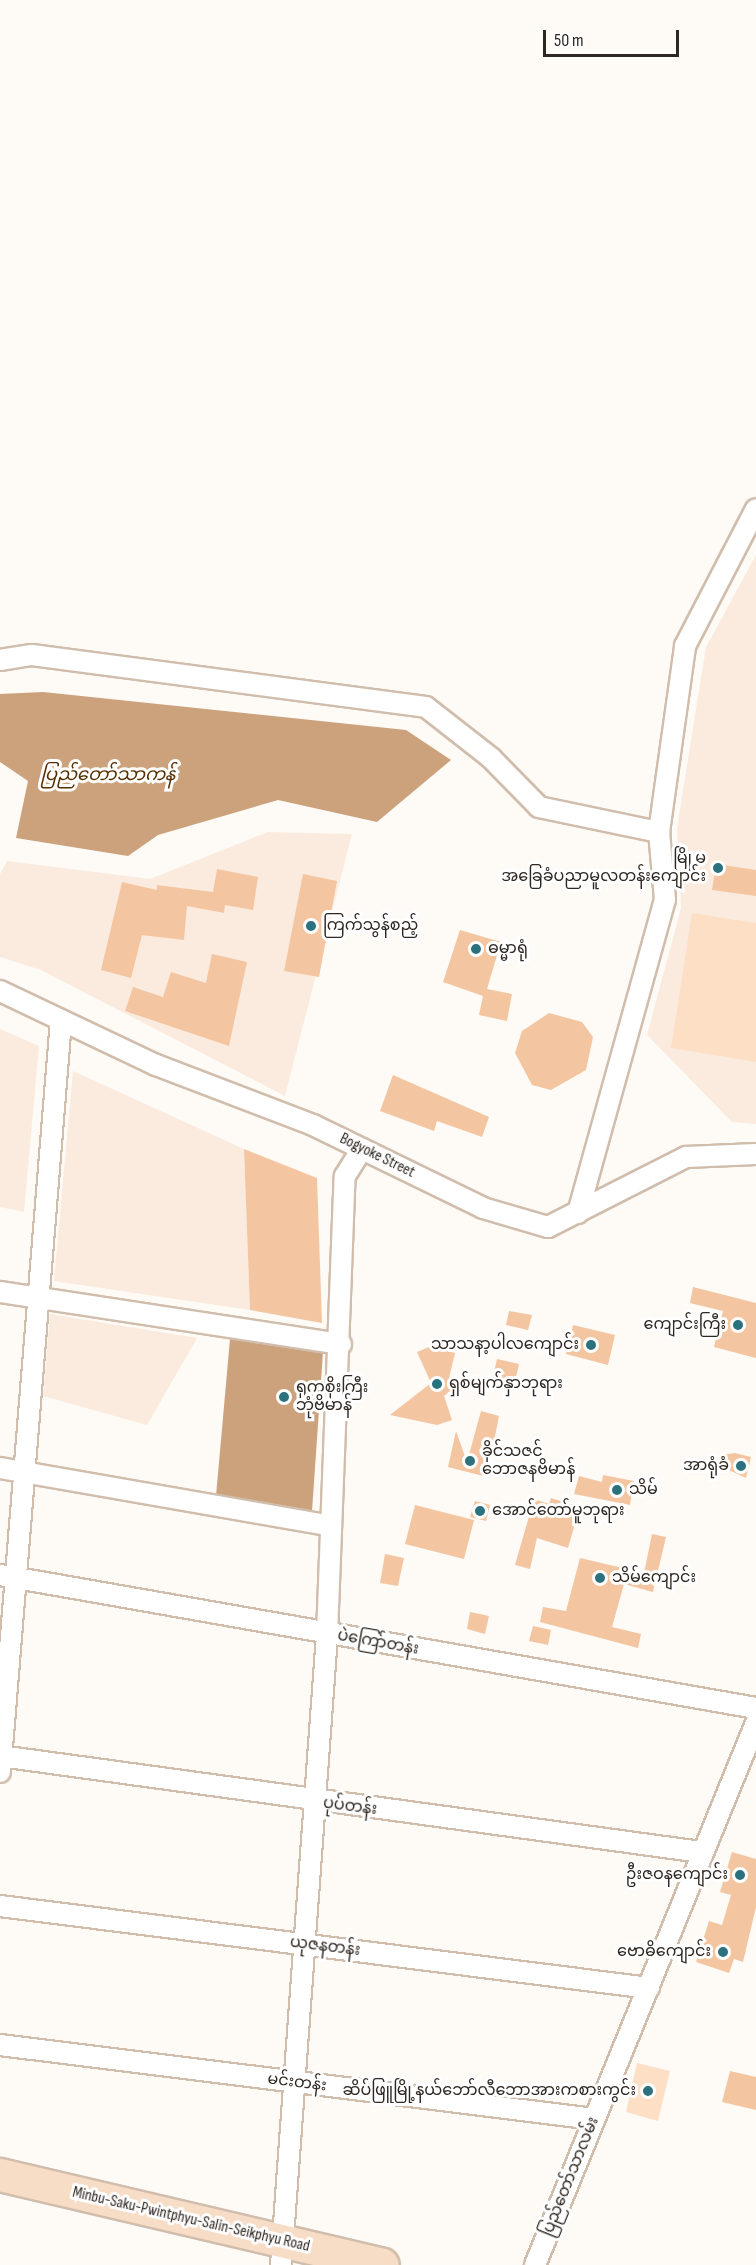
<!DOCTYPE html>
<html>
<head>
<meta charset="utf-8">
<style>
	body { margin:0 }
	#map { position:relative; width:756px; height:2265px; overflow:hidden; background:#fefaf6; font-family:"Sofia Sans Condensed","Noto Sans Myanmar",sans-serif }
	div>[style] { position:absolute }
	.built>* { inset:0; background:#fbebde }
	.green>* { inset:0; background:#fddfc6 }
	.water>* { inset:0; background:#cca27d }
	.building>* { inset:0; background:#f3c6a1 }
	.roads { filter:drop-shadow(2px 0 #d0bdac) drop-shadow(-2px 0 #d0bdac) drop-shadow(0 2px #d0bdac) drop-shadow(0 -2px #d0bdac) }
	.street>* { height:20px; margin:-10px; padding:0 10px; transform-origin:10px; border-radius:10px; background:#fff }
	.primary>* { height:32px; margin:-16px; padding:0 16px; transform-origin:16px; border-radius:16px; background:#f7dcc6 }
	.dots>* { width:16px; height:16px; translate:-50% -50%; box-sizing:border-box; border:3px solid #fff; border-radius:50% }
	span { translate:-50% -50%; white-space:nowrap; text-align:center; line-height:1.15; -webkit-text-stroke:6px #fff; paint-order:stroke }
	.poi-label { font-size:16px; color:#2f2721 }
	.right { translate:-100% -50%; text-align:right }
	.left { translate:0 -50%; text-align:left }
	.street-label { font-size:16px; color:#2f2721 }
	.water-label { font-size:18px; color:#582f00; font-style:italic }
	.scale { position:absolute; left:543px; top:30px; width:136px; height:27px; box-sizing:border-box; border:3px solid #2f2721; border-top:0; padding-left:8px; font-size:18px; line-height:21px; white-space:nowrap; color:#2f2721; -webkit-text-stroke:4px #fff; paint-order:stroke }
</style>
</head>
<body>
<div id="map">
	<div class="built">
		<div style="clip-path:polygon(756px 555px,756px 1124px,732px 1122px,647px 1035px,681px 908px,677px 828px,706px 647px)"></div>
		<div style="clip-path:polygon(268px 832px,352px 834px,285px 1096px,41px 970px,0 957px,0 874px,7px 861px,150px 879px)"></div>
		<div style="clip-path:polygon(0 1029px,39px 1046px,24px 1212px,0 1207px)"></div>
		<div style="clip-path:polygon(73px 1071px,244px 1149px,250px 1310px,54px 1281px)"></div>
		<div style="clip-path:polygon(50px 1314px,197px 1338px,147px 1425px,43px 1396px)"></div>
	</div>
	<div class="green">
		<div style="clip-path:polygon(692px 913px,756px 923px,756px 1062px,671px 1048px)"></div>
		<div style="clip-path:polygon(637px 2063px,670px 2071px,658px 2121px,626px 2112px)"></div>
	</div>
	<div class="water">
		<div style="clip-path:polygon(43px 692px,406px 730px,451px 760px,377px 822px,278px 800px,158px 835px,128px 856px,16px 838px,28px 781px,0 762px,0 694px)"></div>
		<div style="clip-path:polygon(230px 1339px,323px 1352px,312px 1511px,216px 1496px)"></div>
	</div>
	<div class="building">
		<div style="clip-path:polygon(716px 864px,756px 870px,756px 896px,712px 890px)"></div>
		<div style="clip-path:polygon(217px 869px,258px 877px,253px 910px,225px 905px,224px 913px,187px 906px,184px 940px,142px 935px,131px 978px,101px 970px,122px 882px,157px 890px,157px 885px,213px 892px)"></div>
		<div style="clip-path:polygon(303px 874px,337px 881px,319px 977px,284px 971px)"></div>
		<div style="clip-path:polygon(460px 930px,501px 942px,487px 989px,512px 994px,507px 1021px,479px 1015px,483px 996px,443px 982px)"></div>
		<div style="clip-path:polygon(212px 954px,247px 962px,229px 1046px,125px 1011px,133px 987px,163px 997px,171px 972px,206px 983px)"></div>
		<div style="clip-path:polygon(549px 1013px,582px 1022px,593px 1037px,586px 1070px,551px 1090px,532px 1085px,515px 1053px,522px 1031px)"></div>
		<div style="clip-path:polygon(393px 1075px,489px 1117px,482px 1137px,437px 1121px,434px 1131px,380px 1111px)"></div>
		<div style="clip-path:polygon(244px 1149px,317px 1178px,322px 1323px,250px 1310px)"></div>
		<div style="clip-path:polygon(693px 1287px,756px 1303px,756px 1358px,714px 1347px,723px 1311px,690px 1303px)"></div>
		<div style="clip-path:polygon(509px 1311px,532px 1315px,528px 1330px,506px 1325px)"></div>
		<div style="clip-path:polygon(573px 1325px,615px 1335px,608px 1365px,566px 1354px)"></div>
		<div style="clip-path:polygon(429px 1347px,455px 1353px,449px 1378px,453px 1389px,444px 1396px,452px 1420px,437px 1425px,390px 1415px,431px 1383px,417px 1352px)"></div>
		<div style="clip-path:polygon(497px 1359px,519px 1364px,514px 1386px,492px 1381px)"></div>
		<div style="clip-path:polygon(481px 1411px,499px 1416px,487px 1477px,448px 1467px,456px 1431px,467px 1462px)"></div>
		<div style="clip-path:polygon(735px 1453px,751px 1457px,746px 1478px,718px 1465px,721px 1455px)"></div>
		<div style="clip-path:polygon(603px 1475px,634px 1481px,630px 1505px,574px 1494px,579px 1476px,602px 1482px)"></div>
		<div style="clip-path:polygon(551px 1498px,580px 1507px,568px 1548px,537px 1538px,530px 1569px,515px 1565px,534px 1499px,549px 1504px)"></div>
		<div style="clip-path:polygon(475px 1501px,490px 1505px,486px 1521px,470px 1517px)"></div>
		<div style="clip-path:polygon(415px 1505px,474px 1520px,464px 1559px,405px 1544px)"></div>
		<div style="clip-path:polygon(652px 1534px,666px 1537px,653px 1592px,624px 1584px,612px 1627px,641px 1634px,638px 1648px,540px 1622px,543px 1607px,566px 1611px,580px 1558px,644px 1573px)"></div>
		<div style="clip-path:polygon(385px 1554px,404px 1558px,398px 1586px,380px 1583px)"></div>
		<div style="clip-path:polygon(470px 1612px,489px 1616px,485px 1634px,467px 1629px)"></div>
		<div style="clip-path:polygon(533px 1626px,551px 1630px,548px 1645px,529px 1641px)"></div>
		<div style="clip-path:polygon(732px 1852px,756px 1859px,756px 1907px,743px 1962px,734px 1959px,729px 1973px,696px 1962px,709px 1921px,722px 1925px,731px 1895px,720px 1892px)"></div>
		<div style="clip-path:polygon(730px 2071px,756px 2077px,756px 2110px,722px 2102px)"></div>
	</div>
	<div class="roads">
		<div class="street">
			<div style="left:0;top:660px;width:32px;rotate:-9deg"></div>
			<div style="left:32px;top:655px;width:397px;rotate:7.5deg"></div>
			<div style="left:426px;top:707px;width:83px;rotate:38.1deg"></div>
			<div style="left:491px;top:758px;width:69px;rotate:45.6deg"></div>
			<div style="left:539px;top:807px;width:123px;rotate:11.8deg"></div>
			<div style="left:0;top:991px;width:173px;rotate:25.4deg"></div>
			<div style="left:156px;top:1065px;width:168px;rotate:20.9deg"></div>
			<div style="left:313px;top:1125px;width:189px;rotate:26deg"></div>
			<div style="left:483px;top:1208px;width:68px;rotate:16.3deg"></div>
			<div style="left:548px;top:1227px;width:155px;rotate:-26.9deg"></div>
			<div style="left:686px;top:1157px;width:70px;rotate:-2.5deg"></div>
			<div style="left:578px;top:1213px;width:325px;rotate:-74.5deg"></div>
			<div style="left:665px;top:900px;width:68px;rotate:-95deg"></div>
			<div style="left:659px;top:832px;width:188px;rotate:-82deg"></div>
			<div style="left:685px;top:646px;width:154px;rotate:-62.6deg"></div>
			<div style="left:0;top:1292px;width:345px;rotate:8.7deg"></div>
			<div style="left:0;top:1468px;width:336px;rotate:9.9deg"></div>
			<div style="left:0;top:1575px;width:768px;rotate:9.98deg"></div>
			<div style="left:0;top:1756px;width:708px;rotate:7.8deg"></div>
			<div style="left:0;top:1772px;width:754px;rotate:-85.36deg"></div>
			<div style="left:0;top:1906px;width:654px;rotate:7.2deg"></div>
			<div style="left:0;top:2045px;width:599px;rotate:7.1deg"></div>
			<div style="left:281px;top:2265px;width:632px;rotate:-85.82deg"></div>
			<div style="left:327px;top:1635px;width:459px;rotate:-87.8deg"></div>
			<div style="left:345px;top:1176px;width:32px;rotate:-58deg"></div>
			<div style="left:535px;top:2265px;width:585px;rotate:-67.82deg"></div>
		</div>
		<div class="primary">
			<div style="left:0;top:2175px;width:393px;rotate:13.2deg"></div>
		</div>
	</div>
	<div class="dots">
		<div style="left:718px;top:868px;background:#2b717e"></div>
		<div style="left:311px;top:926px;background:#2b717e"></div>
		<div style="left:476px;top:949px;background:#2b717e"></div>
		<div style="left:738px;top:1325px;background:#2b717e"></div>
		<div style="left:591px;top:1345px;background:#2b717e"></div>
		<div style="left:437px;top:1384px;background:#2b717e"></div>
		<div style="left:284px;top:1397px;background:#2b717e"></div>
		<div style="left:470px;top:1461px;background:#2b717e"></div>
		<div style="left:741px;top:1466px;background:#2b717e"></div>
		<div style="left:617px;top:1490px;background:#2b717e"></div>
		<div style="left:480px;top:1511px;background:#2b717e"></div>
		<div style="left:600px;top:1578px;background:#2b717e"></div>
		<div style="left:740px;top:1875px;background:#2b717e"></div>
		<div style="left:723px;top:1952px;background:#2b717e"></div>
		<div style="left:648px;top:2091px;background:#2b717e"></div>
	</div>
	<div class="poi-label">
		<span class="right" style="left:706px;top:868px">မြို့မ<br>အခြေခံပညာမူလတန်းကျောင်း</span>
		<span class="left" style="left:323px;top:926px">ကြက်သွန်စည့်</span>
		<span class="left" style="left:488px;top:949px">ဓမ္မာရုံ</span>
		<span class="right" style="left:726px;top:1325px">ကျောင်းကြီး</span>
		<span class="right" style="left:579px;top:1345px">သာသနာ့ပါလကျောင်း</span>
		<span class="left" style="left:449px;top:1384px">ရှစ်မျက်နှာဘုရား</span>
		<span class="left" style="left:296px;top:1397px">ရုက္ခစိုးကြီး<br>ဘုံဗိမာန်</span>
		<span class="left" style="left:482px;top:1461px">ခိုင်သဇင်<br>ဘောဇနဗိမာန်</span>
		<span class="right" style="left:729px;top:1466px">အာရုံခံ</span>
		<span class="left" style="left:629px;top:1490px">သိမ်</span>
		<span class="left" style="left:492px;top:1511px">အောင်တော်မူဘုရား</span>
		<span class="left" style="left:612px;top:1578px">သိမ်ကျောင်း</span>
		<span class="right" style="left:728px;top:1875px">ဦးဇဝနကျောင်း</span>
		<span class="right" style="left:711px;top:1952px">ဗောဓိကျောင်း</span>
		<span class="right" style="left:636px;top:2091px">ဆိပ်ဖြူမြို့နယ်ဘော်လီဘောအားကစားကွင်း</span>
	</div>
	<div class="street-label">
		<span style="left:377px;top:1156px;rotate:26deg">Bogyoke Street</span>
		<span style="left:378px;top:1643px;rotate:10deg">ပဲကြော်တန်း</span>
		<span style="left:350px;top:1807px;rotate:7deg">ပုပ်တန်း</span>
		<span style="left:325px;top:1947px;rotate:7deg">ယုဇနတန်း</span>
		<span style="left:297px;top:2083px;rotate:7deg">မင်းတန်း</span>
		<span style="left:571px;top:2177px;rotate:-68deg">ပြည်တော်သာလမ်း</span>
		<span style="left:191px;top:2220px;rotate:13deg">Minbu-Saku-Pwintphyu-Salin-Seikphyu Road</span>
	</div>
	<div class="water-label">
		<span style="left:108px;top:775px">ပြည်တော်သာကန်</span>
	</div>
	<div class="scale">50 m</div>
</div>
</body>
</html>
